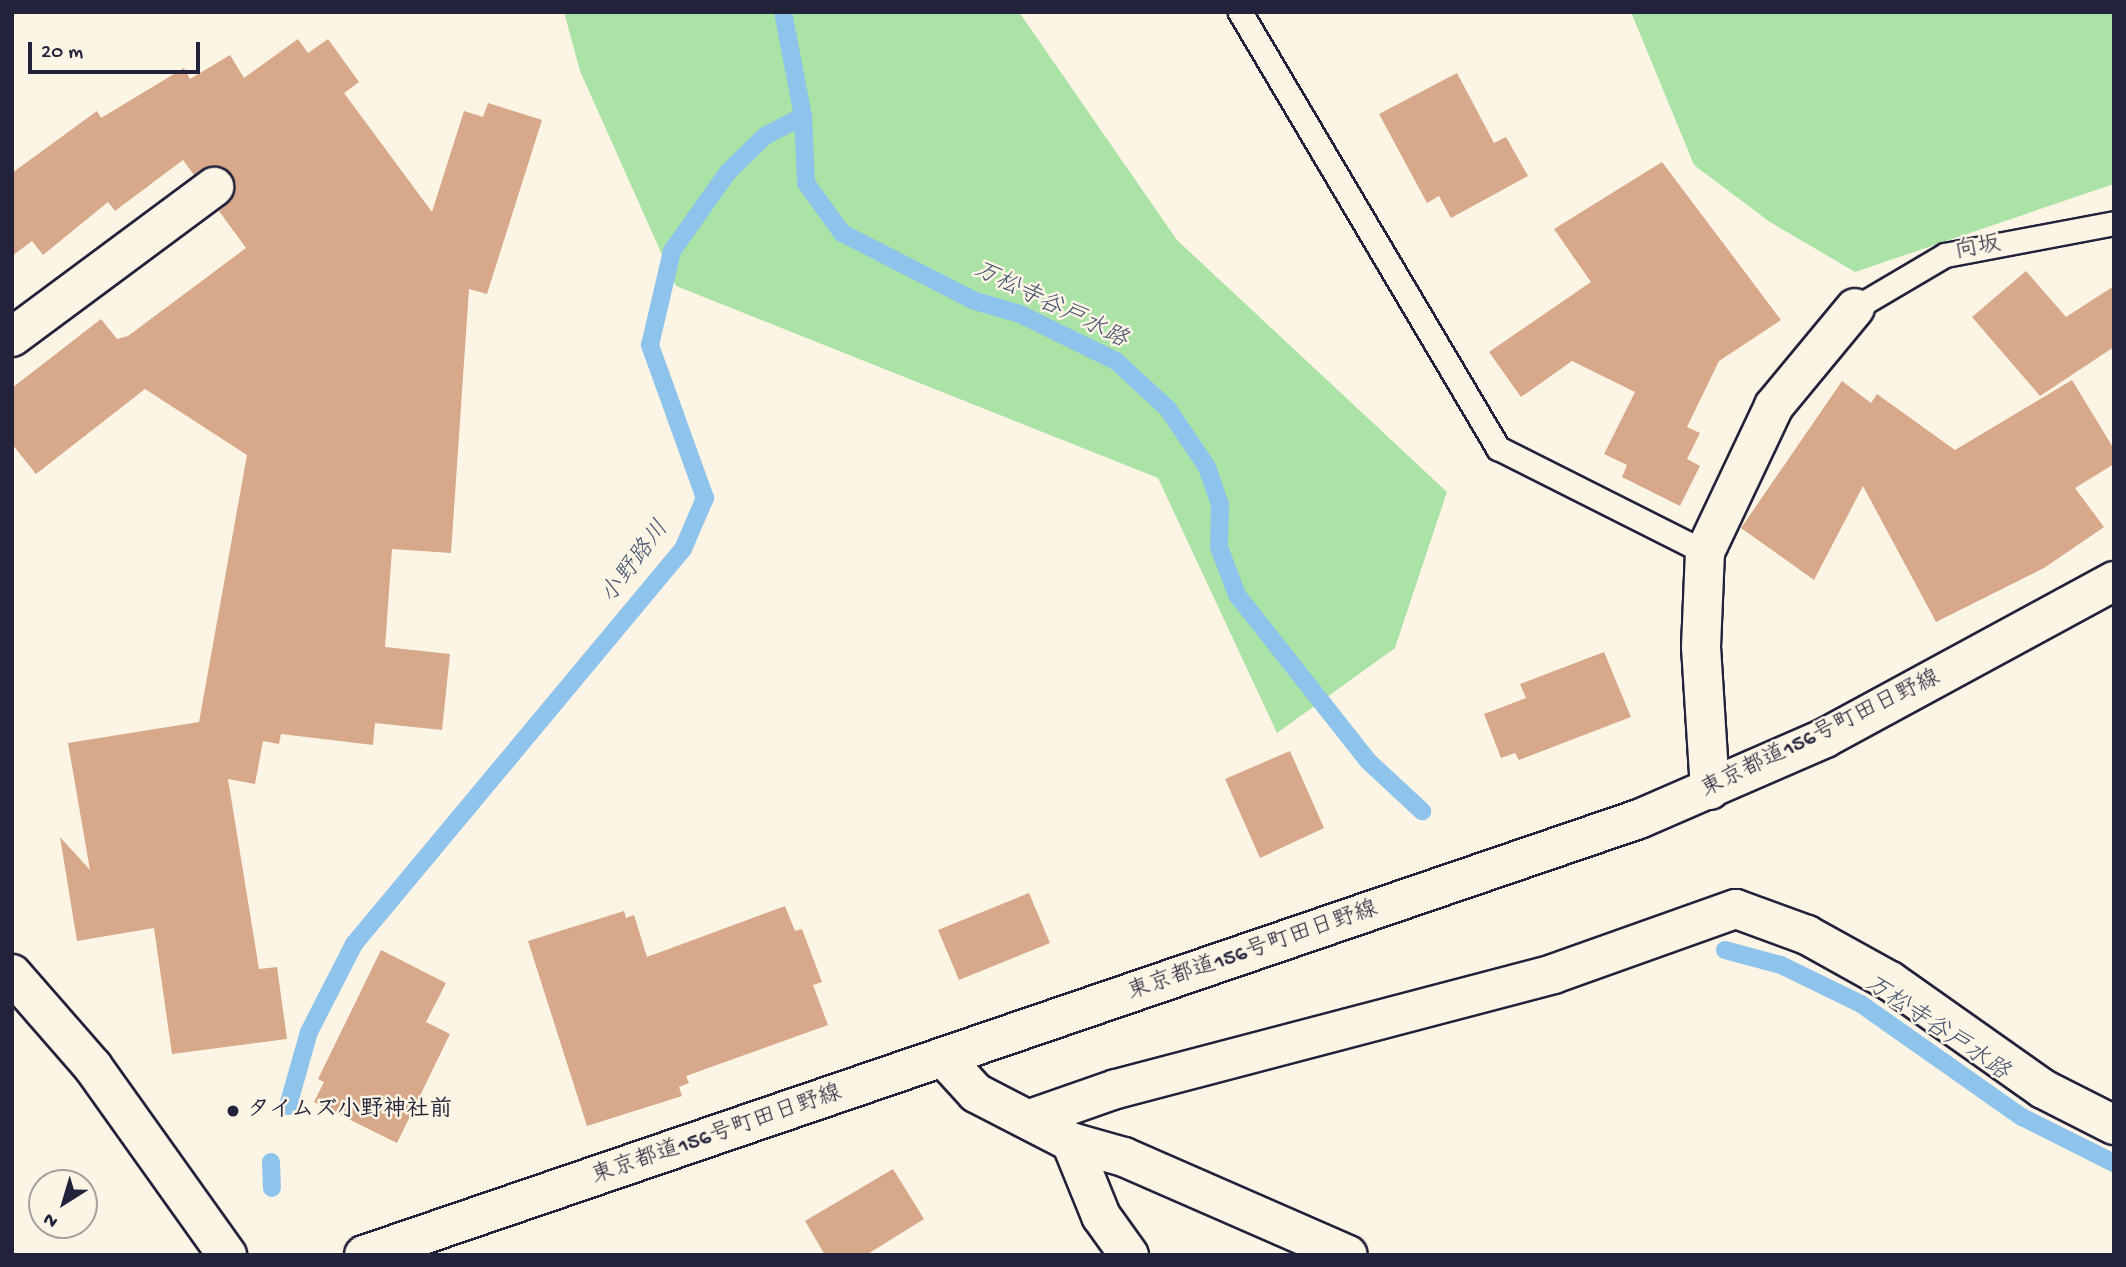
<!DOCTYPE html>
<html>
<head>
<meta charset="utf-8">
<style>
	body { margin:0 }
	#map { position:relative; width:2126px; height:1267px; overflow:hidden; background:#fcf5e5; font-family:"Gochi Hand","Klee One",sans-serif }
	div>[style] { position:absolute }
	.green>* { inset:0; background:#abe3a7 }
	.stream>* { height:18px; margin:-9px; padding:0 9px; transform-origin:9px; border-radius:9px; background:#8ec3eb }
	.building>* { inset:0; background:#d7a889 }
	.roads { filter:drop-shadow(2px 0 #22223b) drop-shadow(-2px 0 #22223b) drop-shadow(0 2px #22223b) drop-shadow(0 -2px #22223b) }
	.lane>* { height:23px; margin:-11.5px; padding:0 11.5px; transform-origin:11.5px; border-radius:11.5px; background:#fcf5e5 }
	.street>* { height:38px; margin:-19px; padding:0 19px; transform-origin:19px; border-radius:19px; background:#fcf5e5 }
	.secondary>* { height:38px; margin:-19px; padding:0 19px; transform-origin:19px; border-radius:19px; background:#fcf5e5 }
	.dots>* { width:19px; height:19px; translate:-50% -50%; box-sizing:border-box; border:4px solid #fcf5e5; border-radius:50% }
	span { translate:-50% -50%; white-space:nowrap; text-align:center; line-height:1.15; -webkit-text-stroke:5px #fcf5e5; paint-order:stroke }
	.street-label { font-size:23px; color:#22223b }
	.poi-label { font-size:23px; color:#22223b; font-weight:700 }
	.left { translate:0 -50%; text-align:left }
	.water-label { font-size:24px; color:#425270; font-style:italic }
	.frame { position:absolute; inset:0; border:14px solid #22223b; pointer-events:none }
	.north { position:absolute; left:28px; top:1169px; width:70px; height:70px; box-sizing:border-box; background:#fcf5e5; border:2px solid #a5a1a1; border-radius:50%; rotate:217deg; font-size:19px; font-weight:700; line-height:28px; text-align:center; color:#22223b }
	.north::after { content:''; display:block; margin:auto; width:24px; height:32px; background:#22223b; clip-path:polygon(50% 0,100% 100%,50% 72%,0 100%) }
	.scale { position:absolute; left:28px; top:42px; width:172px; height:32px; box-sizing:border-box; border:4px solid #22223b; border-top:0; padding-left:9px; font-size:21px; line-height:24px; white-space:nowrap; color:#22223b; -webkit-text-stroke:5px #fcf5e5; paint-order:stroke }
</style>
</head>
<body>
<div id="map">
	<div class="green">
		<div style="clip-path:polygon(564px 12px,1019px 12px,1177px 240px,1447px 492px,1395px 648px,1277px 733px,1158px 478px,676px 286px,580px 71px)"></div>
		<div style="clip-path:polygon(1631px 12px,2114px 12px,2114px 184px,1855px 272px,1770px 222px,1694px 165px)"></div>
	</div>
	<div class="stream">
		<div style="left:803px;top:116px;width:67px;rotate:87.4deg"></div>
		<div style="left:806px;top:183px;width:62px;rotate:54.2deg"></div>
		<div style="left:842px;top:233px;width:149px;rotate:27.1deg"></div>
		<div style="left:975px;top:301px;width:47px;rotate:16.1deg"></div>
		<div style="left:1020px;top:314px;width:107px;rotate:26.1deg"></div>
		<div style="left:1116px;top:361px;width:71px;rotate:42.7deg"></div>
		<div style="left:1168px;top:409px;width:70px;rotate:56.1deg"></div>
		<div style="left:1207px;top:467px;width:39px;rotate:71deg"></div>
		<div style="left:1220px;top:504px;width:43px;rotate:91.3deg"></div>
		<div style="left:1219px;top:547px;width:51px;rotate:69.4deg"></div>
		<div style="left:1237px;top:595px;width:211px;rotate:51.7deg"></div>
		<div style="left:1368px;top:761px;width:74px;rotate:42.8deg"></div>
		<div style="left:1725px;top:950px;width:58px;rotate:15deg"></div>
		<div style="left:1781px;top:965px;width:89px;rotate:26deg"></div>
		<div style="left:1861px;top:1004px;width:197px;rotate:35.1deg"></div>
		<div style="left:2022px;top:1117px;width:103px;rotate:26.6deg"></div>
		<div style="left:288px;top:1106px;width:77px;rotate:-74.2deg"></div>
		<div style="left:309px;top:1032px;width:99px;rotate:-62.9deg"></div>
		<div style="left:354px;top:944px;width:514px;rotate:-50.21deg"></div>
		<div style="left:683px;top:549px;width:56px;rotate:-66.7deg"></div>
		<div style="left:705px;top:498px;width:163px;rotate:-109.8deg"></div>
		<div style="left:650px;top:345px;width:97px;rotate:-76.8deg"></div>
		<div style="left:672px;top:251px;width:97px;rotate:-54.7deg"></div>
		<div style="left:728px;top:172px;width:52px;rotate:-44.2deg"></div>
		<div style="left:765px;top:136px;width:43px;rotate:-27.8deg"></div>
		<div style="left:803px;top:116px;width:106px;rotate:-100.9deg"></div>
		<div style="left:271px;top:1162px;width:26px;rotate:88deg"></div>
	</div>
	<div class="building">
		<div style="clip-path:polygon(298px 39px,308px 53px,328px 39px,359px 82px,344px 93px,432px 212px,464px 111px,483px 117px,488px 103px,542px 120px,487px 294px,469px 289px,451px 553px,392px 549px,385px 647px,450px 654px,442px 730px,375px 723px,373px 745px,281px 734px,279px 744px,263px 741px,255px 784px,228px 779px,259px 969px,277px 967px,287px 1039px,172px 1054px,154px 928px,77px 941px,60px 837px,90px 870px,68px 743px,199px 722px,247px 455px,145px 389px,36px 474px,12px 444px,12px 388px,101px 319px,117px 339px,128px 336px,246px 248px,219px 211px,234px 196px,236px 184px,223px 167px,194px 175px,183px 160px,115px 211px,108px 202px,43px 255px,32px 241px,12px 256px,12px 173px,97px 111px,101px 118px,184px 68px,190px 79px,230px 55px,244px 78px)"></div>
		<div style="clip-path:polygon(1457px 73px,1494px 143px,1506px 137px,1528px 176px,1451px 218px,1439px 196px,1427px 203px,1379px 114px)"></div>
		<div style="clip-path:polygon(1662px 162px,1781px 320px,1719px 361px,1687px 427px,1700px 433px,1687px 459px,1700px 466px,1680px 506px,1622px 477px,1627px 465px,1604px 454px,1635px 392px,1572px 361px,1521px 397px,1489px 352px,1591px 282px,1554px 229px)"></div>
		<div style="clip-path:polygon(2026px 271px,2066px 317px,2114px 286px,2114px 347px,2040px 396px,1972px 317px)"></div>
		<div style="clip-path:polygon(2072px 380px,2114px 449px,2114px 464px,2075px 488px,2104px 527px,2044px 568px,1936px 622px,1863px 486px,1814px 580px,1741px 528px,1842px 381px,1871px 403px,1877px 394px,1955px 450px)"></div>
		<div style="clip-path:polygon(1604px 652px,1631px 717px,1519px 760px,1515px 753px,1501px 758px,1484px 714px,1526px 698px,1520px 684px)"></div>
		<div style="clip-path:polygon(1290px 751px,1324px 828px,1260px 858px,1225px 779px)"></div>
		<div style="clip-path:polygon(1029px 893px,1050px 943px,959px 980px,938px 930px)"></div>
		<div style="clip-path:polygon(785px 906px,795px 931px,802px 929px,822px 982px,813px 985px,828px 1025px,686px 1076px,689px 1083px,679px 1087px,682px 1096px,587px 1126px,528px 941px,624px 911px,626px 918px,634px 915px,647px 957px)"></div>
		<div style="clip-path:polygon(381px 950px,446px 983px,426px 1022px,450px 1034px,397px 1143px,314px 1102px,324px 1082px,318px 1079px)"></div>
		<div style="clip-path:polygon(893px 1169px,924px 1219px,866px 1255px,825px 1255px,805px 1221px)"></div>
	</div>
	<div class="roads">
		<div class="lane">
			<div style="left:1240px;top:12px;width:507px;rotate:59.39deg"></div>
			<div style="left:1498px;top:448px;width:232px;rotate:26.7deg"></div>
			<div style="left:1855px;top:308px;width:104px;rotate:-30.5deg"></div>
			<div style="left:1945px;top:255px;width:172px;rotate:-10.7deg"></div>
		</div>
		<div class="street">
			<div style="left:12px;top:337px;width:252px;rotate:-36.6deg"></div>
			<div style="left:1710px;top:790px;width:143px;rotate:-93.6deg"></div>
			<div style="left:1701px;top:647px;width:95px;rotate:-87.6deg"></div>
			<div style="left:1705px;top:552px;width:161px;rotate:-64.7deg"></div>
			<div style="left:1774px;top:406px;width:127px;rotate:-50.4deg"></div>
			<div style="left:945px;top:1059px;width:46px;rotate:47.6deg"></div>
			<div style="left:976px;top:1093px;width:107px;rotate:27.3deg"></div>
			<div style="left:1071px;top:1142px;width:55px;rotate:15.8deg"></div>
			<div style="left:1124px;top:1157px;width:244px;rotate:23.6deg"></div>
			<div style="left:1033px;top:1118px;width:88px;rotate:-19.3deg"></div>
			<div style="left:1116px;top:1089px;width:452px;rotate:-14.7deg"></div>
			<div style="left:1553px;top:974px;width:194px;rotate:-19.6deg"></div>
			<div style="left:1736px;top:909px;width:76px;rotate:20.1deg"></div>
			<div style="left:1807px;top:935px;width:95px;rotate:29deg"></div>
			<div style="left:1890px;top:981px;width:187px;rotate:35.2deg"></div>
			<div style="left:2043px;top:1089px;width:80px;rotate:26.9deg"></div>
			<div style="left:1071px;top:1142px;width:80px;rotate:67.9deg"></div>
			<div style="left:1101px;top:1216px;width:48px;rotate:54.3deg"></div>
		</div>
		<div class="secondary">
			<div style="left:12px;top:974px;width:123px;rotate:48.9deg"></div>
			<div style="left:93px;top:1067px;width:231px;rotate:54.5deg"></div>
			<div style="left:364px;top:1255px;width:1347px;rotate:-18.88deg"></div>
			<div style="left:1639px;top:819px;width:203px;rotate:-23.5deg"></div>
			<div style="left:1825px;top:738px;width:329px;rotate:-28.5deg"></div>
		</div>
	</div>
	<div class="dots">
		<div style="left:233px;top:1111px;background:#22223b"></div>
	</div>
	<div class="street-label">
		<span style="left:1978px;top:249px;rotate:-11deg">向坂</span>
		<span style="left:1821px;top:735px;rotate:-26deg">東京都道156号町田日野線</span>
		<span style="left:1253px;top:952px;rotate:-19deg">東京都道156号町田日野線</span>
		<span style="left:717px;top:1136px;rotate:-19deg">東京都道156号町田日野線</span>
	</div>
	<div class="poi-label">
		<span class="left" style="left:247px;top:1111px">タイムズ小野神社前</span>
	</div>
	<div class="water-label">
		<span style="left:1050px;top:306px;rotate:26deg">万松寺谷戸水路</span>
		<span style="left:636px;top:563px;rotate:-53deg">小野路川</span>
		<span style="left:1936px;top:1029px;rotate:34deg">万松寺谷戸水路</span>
	</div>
	<div class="frame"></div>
	<div class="north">N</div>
	<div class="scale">20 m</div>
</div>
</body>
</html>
